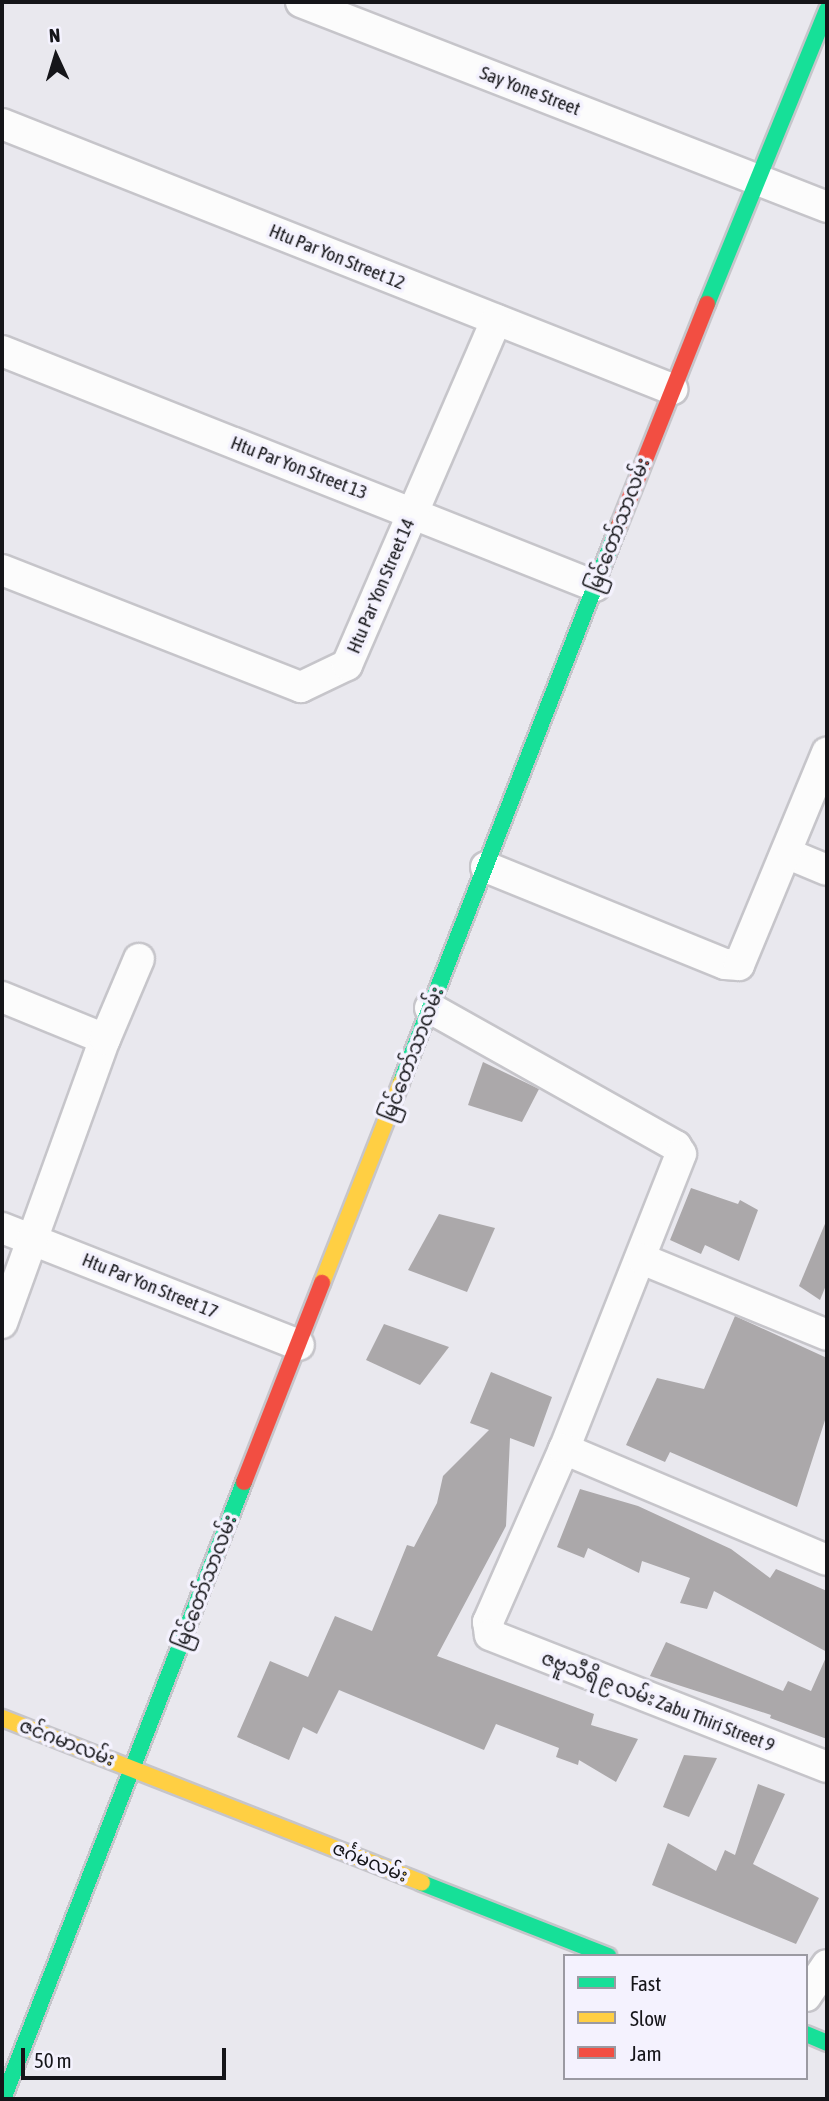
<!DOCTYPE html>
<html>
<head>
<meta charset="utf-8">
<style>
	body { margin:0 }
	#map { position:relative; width:829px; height:2101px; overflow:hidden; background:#e9e8ee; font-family:"Asap Condensed","Noto Sans Myanmar",sans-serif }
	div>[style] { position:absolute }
	.building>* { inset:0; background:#aba8aa }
	.roads { filter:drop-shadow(2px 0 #c6c5ca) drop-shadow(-2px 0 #c6c5ca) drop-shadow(0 2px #c6c5ca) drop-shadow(0 -2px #c6c5ca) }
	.street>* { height:30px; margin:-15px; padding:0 15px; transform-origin:15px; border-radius:15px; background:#fcfcfc }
	.fast>* { height:16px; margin:-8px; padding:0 8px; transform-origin:8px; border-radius:8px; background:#16e098 }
	.slow>* { height:16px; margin:-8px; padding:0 8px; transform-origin:8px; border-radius:8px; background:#ffcf43 }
	.jam>* { height:16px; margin:-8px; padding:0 8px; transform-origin:8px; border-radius:8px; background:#f24e42 }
	span { translate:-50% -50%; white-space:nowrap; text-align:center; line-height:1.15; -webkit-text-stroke:7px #f4f2fe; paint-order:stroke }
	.street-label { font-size:19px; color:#151519 }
	.frame { position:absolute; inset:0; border:4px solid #151519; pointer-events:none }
	.legend { position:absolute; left:563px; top:1954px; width:245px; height:126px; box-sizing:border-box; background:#f4f2fe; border:2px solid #9b9aa2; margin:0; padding:9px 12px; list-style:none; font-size:21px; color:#151519 }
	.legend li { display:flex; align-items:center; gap:14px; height:35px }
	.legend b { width:35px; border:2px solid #9b9aa2 }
	.north { position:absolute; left:21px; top:21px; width:70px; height:70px; -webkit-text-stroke:5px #f4f2fe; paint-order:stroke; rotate:356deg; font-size:19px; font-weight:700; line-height:28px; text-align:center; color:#151519 }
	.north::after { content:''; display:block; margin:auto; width:24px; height:32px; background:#151519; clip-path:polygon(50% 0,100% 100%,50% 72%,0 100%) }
	.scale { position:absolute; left:21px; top:2048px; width:205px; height:32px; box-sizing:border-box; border:4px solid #151519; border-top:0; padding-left:9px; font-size:21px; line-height:24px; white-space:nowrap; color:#151519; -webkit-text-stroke:5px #f4f2fe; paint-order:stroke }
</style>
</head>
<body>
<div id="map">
	<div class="building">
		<div style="clip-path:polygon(483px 1062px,539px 1089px,522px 1122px,468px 1105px)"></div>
		<div style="clip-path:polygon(691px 1188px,738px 1204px,740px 1200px,758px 1210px,739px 1261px,705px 1245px,701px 1254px,670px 1240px)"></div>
		<div style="clip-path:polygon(439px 1214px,495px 1228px,467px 1292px,408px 1270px)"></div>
		<div style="clip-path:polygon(827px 1219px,827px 1283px,820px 1300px,799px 1286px)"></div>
		<div style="clip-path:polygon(735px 1316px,827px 1358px,827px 1414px,797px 1507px,670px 1452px,665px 1462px,626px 1445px,657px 1378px,704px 1389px)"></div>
		<div style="clip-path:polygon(384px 1324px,449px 1347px,420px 1385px,366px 1360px)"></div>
		<div style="clip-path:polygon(491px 1372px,552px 1397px,534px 1447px,510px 1438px,506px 1526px,437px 1656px,594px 1714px,591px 1725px,638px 1739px,616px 1782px,579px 1760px,578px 1765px,556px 1757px,559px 1748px,496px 1724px,484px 1750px,339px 1690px,317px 1734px,303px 1727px,289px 1760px,237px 1737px,270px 1661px,308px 1677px,335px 1616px,372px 1631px,407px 1545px,414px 1547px,437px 1503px,443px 1476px,489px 1430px,470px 1423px)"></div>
		<div style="clip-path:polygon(580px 1489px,638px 1506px,731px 1549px,770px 1578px,776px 1569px,827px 1591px,827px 1652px,714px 1591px,707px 1609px,680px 1603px,690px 1578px,642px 1561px,639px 1573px,588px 1548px,584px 1558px,557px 1547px)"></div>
		<div style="clip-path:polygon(666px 1642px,783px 1691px,788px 1681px,811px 1691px,827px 1655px,827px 1739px,770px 1718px,771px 1715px,650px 1676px)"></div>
		<div style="clip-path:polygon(684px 1755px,717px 1758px,689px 1817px,663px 1807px)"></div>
		<div style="clip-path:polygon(758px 1784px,785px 1794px,753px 1864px,819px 1898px,796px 1944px,652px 1885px,668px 1843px,716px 1871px,725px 1850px,735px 1855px)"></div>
	</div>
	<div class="roads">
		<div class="street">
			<div style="left:301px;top:2px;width:565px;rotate:21.29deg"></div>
			<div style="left:2px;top:124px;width:721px;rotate:21.58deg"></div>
			<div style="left:2px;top:351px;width:638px;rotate:21.62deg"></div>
			<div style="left:2px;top:570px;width:321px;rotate:21.4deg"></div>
			<div style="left:301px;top:687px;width:51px;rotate:-25.6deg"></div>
			<div style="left:347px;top:665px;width:376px;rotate:-66.6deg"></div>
			<div style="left:786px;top:853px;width:44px;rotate:22.5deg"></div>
			<div style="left:486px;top:867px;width:258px;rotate:22.1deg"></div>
			<div style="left:725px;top:964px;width:14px;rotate:4deg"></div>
			<div style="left:739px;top:965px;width:230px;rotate:-67.5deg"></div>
			<div style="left:2px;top:997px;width:111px;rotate:22.2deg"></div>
			<div style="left:430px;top:1008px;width:282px;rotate:29.3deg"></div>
			<div style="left:676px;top:1146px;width:9px;rotate:58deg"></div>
			<div style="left:681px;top:1154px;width:317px;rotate:111.6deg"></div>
			<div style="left:564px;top:1449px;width:189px;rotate:113.7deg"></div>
			<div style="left:488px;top:1622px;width:13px;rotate:81deg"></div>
			<div style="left:490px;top:1635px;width:362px;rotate:21.4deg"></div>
			<div style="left:2px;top:1228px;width:319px;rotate:21.5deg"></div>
			<div style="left:642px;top:1259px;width:200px;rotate:22.3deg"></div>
			<div style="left:2px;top:1323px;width:302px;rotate:-70.1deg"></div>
			<div style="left:105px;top:1039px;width:87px;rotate:-67deg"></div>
			<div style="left:564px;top:1449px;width:285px;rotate:22.9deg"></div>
			<div style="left:806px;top:1996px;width:37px;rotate:-56deg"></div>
		</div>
		<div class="fast">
			<div style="left:707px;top:304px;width:318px;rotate:-67.8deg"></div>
			<div style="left:401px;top:1082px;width:598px;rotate:-68.63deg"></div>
			<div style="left:422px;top:1883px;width:200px;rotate:21.4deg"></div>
			<div style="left:806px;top:2034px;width:23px;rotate:23deg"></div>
			<div style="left:3px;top:2099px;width:662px;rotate:-68.66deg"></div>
		</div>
		<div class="slow">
			<div style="left:322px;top:1283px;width:216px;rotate:-68.5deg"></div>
			<div style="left:2px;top:1718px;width:451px;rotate:21.4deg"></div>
		</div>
		<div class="jam">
			<div style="left:619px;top:525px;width:238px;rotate:-68.3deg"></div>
			<div style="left:244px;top:1482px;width:214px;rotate:-68.6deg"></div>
		</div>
	</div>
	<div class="street-label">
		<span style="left:530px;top:91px;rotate:21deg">Say Yone Street</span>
		<span style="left:337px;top:257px;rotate:22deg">Htu Par Yon Street 12</span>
		<span style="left:299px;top:468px;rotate:21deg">Htu Par Yon Street 13</span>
		<span style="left:619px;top:525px;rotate:-69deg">မြင်တော်သာလမ်း</span>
		<span style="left:381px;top:586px;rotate:-67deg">Htu Par Yon Street 14</span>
		<span style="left:413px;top:1054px;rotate:-69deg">မြင်တော်သာလမ်း</span>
		<span style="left:150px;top:1286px;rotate:22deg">Htu Par Yon Street 17</span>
		<span style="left:206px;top:1582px;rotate:-69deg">မြင်တော်သာလမ်း</span>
		<span style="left:658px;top:1702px;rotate:21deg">ဇဗူသီရိ ၉ လမ်း Zabu Thiri Street 9</span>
		<span style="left:67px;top:1743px;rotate:21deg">ဇင်ဂမာလမ်း</span>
		<span style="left:370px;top:1862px;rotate:22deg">ဇင်္ဂမလမ်း</span>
	</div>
	<div class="frame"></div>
	<ul class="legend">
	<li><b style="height:9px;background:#16e098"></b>Fast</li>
	<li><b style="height:9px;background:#ffcf43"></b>Slow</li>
	<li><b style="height:9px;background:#f24e42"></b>Jam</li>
	</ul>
	<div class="north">N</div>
	<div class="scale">50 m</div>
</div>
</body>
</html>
